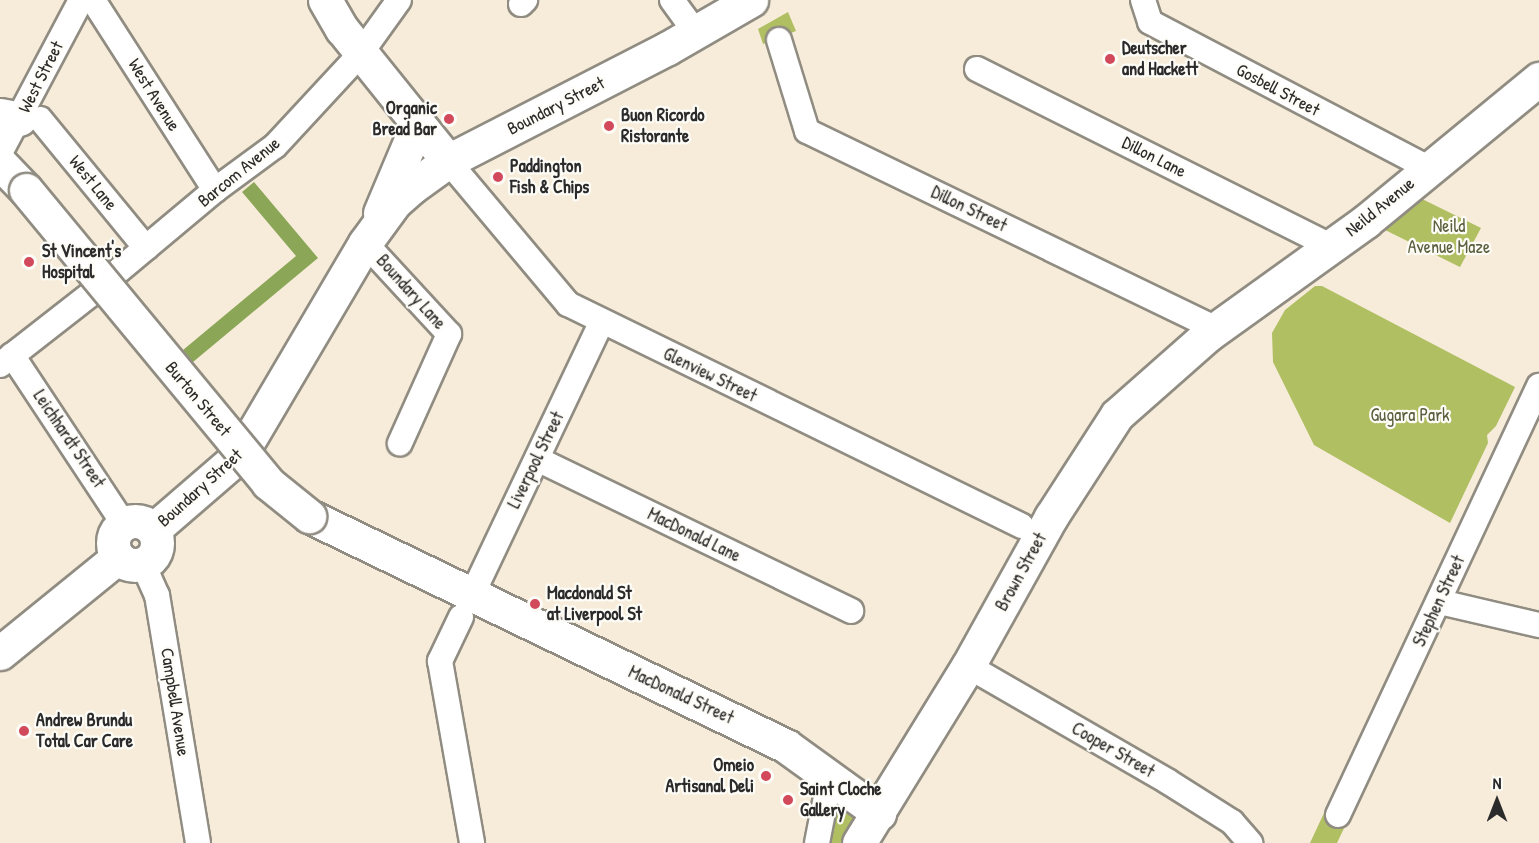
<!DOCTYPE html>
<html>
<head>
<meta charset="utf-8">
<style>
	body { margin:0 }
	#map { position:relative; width:1539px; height:843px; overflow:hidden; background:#f6ecd9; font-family:"Patrick Hand",sans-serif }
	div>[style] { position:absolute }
	.green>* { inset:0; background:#b0bf62 }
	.forest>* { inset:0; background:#8ca658 }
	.roads { filter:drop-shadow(2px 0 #908c82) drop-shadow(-2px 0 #908c82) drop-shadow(0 2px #908c82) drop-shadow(0 -2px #908c82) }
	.street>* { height:24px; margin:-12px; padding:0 12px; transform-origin:12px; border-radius:12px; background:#fff }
	.secondary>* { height:33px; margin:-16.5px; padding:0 16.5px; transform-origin:16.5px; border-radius:16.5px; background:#fff }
	.secondary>.ring { margin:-16.5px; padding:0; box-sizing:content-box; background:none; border:33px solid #fff; border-radius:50% }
	.bridges { filter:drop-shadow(2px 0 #908c82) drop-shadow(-2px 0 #908c82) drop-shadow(0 2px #908c82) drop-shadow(0 -2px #908c82) }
	.secondary-bridge>* { height:33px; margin:-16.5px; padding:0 16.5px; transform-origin:16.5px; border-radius:16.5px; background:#fff }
	.dots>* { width:16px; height:16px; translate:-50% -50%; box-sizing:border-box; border:3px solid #fdfcf7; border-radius:50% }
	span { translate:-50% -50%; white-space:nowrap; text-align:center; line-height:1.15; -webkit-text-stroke:4.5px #fdfcf7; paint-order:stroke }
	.poi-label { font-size:18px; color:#2b2b2b; font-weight:700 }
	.left { translate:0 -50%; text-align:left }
	.right { translate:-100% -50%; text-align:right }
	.street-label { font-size:18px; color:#2b2b2b }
	.park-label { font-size:18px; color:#5a5f3e }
	.north { position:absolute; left:1467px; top:771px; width:60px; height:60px; -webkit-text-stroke:4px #fdfcf7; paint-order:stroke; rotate:0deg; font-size:16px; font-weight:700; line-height:24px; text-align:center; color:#2b2b2b }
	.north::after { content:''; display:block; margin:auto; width:21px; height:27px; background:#2b2b2b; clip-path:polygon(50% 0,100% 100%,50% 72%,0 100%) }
</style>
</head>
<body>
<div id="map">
	<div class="green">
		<div style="clip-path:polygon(788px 12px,796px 31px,763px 44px,758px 29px)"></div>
		<div style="clip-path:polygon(1416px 196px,1481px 228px,1460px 267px,1381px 228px)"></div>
		<div style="clip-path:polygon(1315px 286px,1322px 286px,1515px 387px,1496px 426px,1487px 435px,1488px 443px,1450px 523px,1314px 445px,1273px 362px,1272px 333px,1285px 310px)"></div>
		<div style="clip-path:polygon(837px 802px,859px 811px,847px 843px,827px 843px)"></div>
		<div style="clip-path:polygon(1324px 813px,1346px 824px,1337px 843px,1310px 843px)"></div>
	</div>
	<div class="forest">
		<div style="clip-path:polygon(254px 182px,318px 258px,193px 362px,183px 350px,296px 256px,242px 192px)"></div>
	</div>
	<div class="roads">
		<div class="street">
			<div style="left:93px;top:0;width:226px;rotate:57.3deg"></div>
			<div style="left:672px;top:0;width:41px;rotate:54deg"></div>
			<div style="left:1143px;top:0;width:23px;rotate:72deg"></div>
			<div style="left:1150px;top:22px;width:314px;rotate:27.7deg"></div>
			<div style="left:521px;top:4px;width:6px;rotate:-45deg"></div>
			<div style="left:779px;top:40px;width:95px;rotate:72.9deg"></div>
			<div style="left:807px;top:131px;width:455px;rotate:25.8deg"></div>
			<div style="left:977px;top:69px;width:396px;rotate:26.6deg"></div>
			<div style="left:40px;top:119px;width:167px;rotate:50.6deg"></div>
			<div style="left:0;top:153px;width:173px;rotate:-62.1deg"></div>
			<div style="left:448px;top:161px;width:187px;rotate:50deg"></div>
			<div style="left:568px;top:304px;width:505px;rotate:26.06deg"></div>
			<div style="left:365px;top:243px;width:124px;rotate:47.3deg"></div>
			<div style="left:449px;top:334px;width:120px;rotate:114.2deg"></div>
			<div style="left:111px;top:277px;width:136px;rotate:-39.9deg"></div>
			<div style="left:215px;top:190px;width:74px;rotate:-36.3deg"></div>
			<div style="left:275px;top:146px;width:127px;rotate:-47.2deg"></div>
			<div style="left:361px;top:53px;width:65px;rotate:-54.4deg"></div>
			<div style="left:12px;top:355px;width:203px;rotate:56.5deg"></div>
			<div style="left:0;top:365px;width:117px;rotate:-38deg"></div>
			<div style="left:537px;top:459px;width:349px;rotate:25.8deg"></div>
			<div style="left:143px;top:564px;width:34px;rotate:66deg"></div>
			<div style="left:157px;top:595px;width:251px;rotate:80.6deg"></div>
			<div style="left:471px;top:597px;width:303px;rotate:-64.6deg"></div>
			<div style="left:1440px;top:602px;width:102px;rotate:13.1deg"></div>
			<div style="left:461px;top:617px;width:49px;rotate:115.5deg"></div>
			<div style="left:440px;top:661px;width:185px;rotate:80deg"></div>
			<div style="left:968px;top:666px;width:230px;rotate:30deg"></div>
			<div style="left:1167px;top:781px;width:77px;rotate:32.2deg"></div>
			<div style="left:1232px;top:822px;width:28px;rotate:49deg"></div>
			<div style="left:1338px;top:815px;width:474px;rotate:-64.9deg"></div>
			<div style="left:817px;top:843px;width:68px;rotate:-79deg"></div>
		</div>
		<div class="secondary">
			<div style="left:325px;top:0;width:34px;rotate:60deg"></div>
			<div style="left:342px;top:29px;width:169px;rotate:51.2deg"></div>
			<div style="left:0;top:115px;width:20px;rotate:11deg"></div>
			<div style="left:0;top:163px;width:37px;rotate:46deg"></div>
			<div style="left:380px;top:213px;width:98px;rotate:-67.1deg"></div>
			<div style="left:309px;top:516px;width:530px;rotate:25.74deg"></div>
			<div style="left:786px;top:746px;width:115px;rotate:35.8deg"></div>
			<div class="ring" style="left:113px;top:521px;width:11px;height:11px"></div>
			<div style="left:153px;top:530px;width:115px;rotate:-40.8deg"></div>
			<div style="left:240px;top:455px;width:246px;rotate:-59.5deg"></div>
			<div style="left:365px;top:243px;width:51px;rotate:-53.8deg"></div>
			<div style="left:395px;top:202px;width:23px;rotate:-41deg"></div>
			<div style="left:412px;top:187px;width:44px;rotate:-35.8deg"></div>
			<div style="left:448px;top:161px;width:247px;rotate:-27.2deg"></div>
			<div style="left:668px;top:48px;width:96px;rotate:-30deg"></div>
			<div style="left:0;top:653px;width:152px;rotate:-39.1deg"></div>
			<div style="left:859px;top:843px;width:208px;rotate:-58.4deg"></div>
			<div style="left:968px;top:666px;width:171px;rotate:-60.9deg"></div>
			<div style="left:1051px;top:517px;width:121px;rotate:-57.1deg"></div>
			<div style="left:1117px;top:415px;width:123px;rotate:-41.4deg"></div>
			<div style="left:1209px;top:334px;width:193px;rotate:-35.7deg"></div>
			<div style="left:1366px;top:221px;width:224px;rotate:-39.4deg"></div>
		</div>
	</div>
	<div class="bridges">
		<div class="secondary-bridge">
			<div style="left:26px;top:190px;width:380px;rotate:50.4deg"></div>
			<div style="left:268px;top:483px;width:53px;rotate:38.8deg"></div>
		</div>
	</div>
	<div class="dots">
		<div style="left:1110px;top:59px;background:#d1495b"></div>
		<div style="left:449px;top:119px;background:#d1495b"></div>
		<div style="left:609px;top:126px;background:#d1495b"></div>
		<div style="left:498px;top:177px;background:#d1495b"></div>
		<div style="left:29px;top:262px;background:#d1495b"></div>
		<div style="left:535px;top:604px;background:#d1495b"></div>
		<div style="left:24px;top:731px;background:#d1495b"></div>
		<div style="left:766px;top:776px;background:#d1495b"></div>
		<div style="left:788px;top:800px;background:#d1495b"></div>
	</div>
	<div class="poi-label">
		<span class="left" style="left:1122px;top:59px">Deutscher<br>and Hackett</span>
		<span class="right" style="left:437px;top:119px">Organic<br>Bread Bar</span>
		<span class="left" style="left:621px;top:126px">Buon Ricordo<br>Ristorante</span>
		<span class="left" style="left:510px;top:177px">Paddington<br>Fish &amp; Chips</span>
		<span class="left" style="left:42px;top:262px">St Vincent's<br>Hospital</span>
		<span class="left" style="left:547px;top:604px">Macdonald St<br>at Liverpool St</span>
		<span class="left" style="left:36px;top:731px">Andrew Brundu<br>Total Car Care</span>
		<span class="right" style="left:754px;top:776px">Omeio<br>Artisanal Deli</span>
		<span class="left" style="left:800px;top:800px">Saint Cloche<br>Gallery</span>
	</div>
	<div class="street-label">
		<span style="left:41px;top:77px;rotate:-63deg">West Street</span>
		<span style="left:1278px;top:90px;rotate:28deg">Gosbell Street</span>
		<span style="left:154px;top:95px;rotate:58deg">West Avenue</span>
		<span style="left:556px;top:106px;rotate:-27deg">Boundary Street</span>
		<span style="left:1154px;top:157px;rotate:27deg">Dillon Lane</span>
		<span style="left:239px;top:172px;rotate:-39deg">Barcom Avenue</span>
		<span style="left:93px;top:183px;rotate:51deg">West Lane</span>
		<span style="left:1380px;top:207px;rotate:-39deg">Neild Avenue</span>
		<span style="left:969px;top:209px;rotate:26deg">Dillon Street</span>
		<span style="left:411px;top:292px;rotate:48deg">Boundary Lane</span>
		<span style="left:710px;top:375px;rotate:26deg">Glenview Street</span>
		<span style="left:198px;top:399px;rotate:50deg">Burton Street</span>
		<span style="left:69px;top:439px;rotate:56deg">Leichhardt Street</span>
		<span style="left:536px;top:460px;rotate:-64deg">Liverpool Street</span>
		<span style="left:200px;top:488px;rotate:-42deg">Boundary Street</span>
		<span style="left:694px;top:535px;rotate:26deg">MacDonald Lane</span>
		<span style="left:1021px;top:572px;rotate:-61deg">Brown Street</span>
		<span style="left:1439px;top:601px;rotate:-65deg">Stephen Street</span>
		<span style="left:681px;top:695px;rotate:25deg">MacDonald Street</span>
		<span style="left:175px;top:702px;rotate:81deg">Campbell Avenue</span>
		<span style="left:1113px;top:750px;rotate:30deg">Cooper Street</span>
	</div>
	<div class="park-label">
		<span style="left:1449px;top:237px">Neild<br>Avenue Maze</span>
		<span style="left:1410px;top:415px">Gugara Park</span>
	</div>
	<div class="north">N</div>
</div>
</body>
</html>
